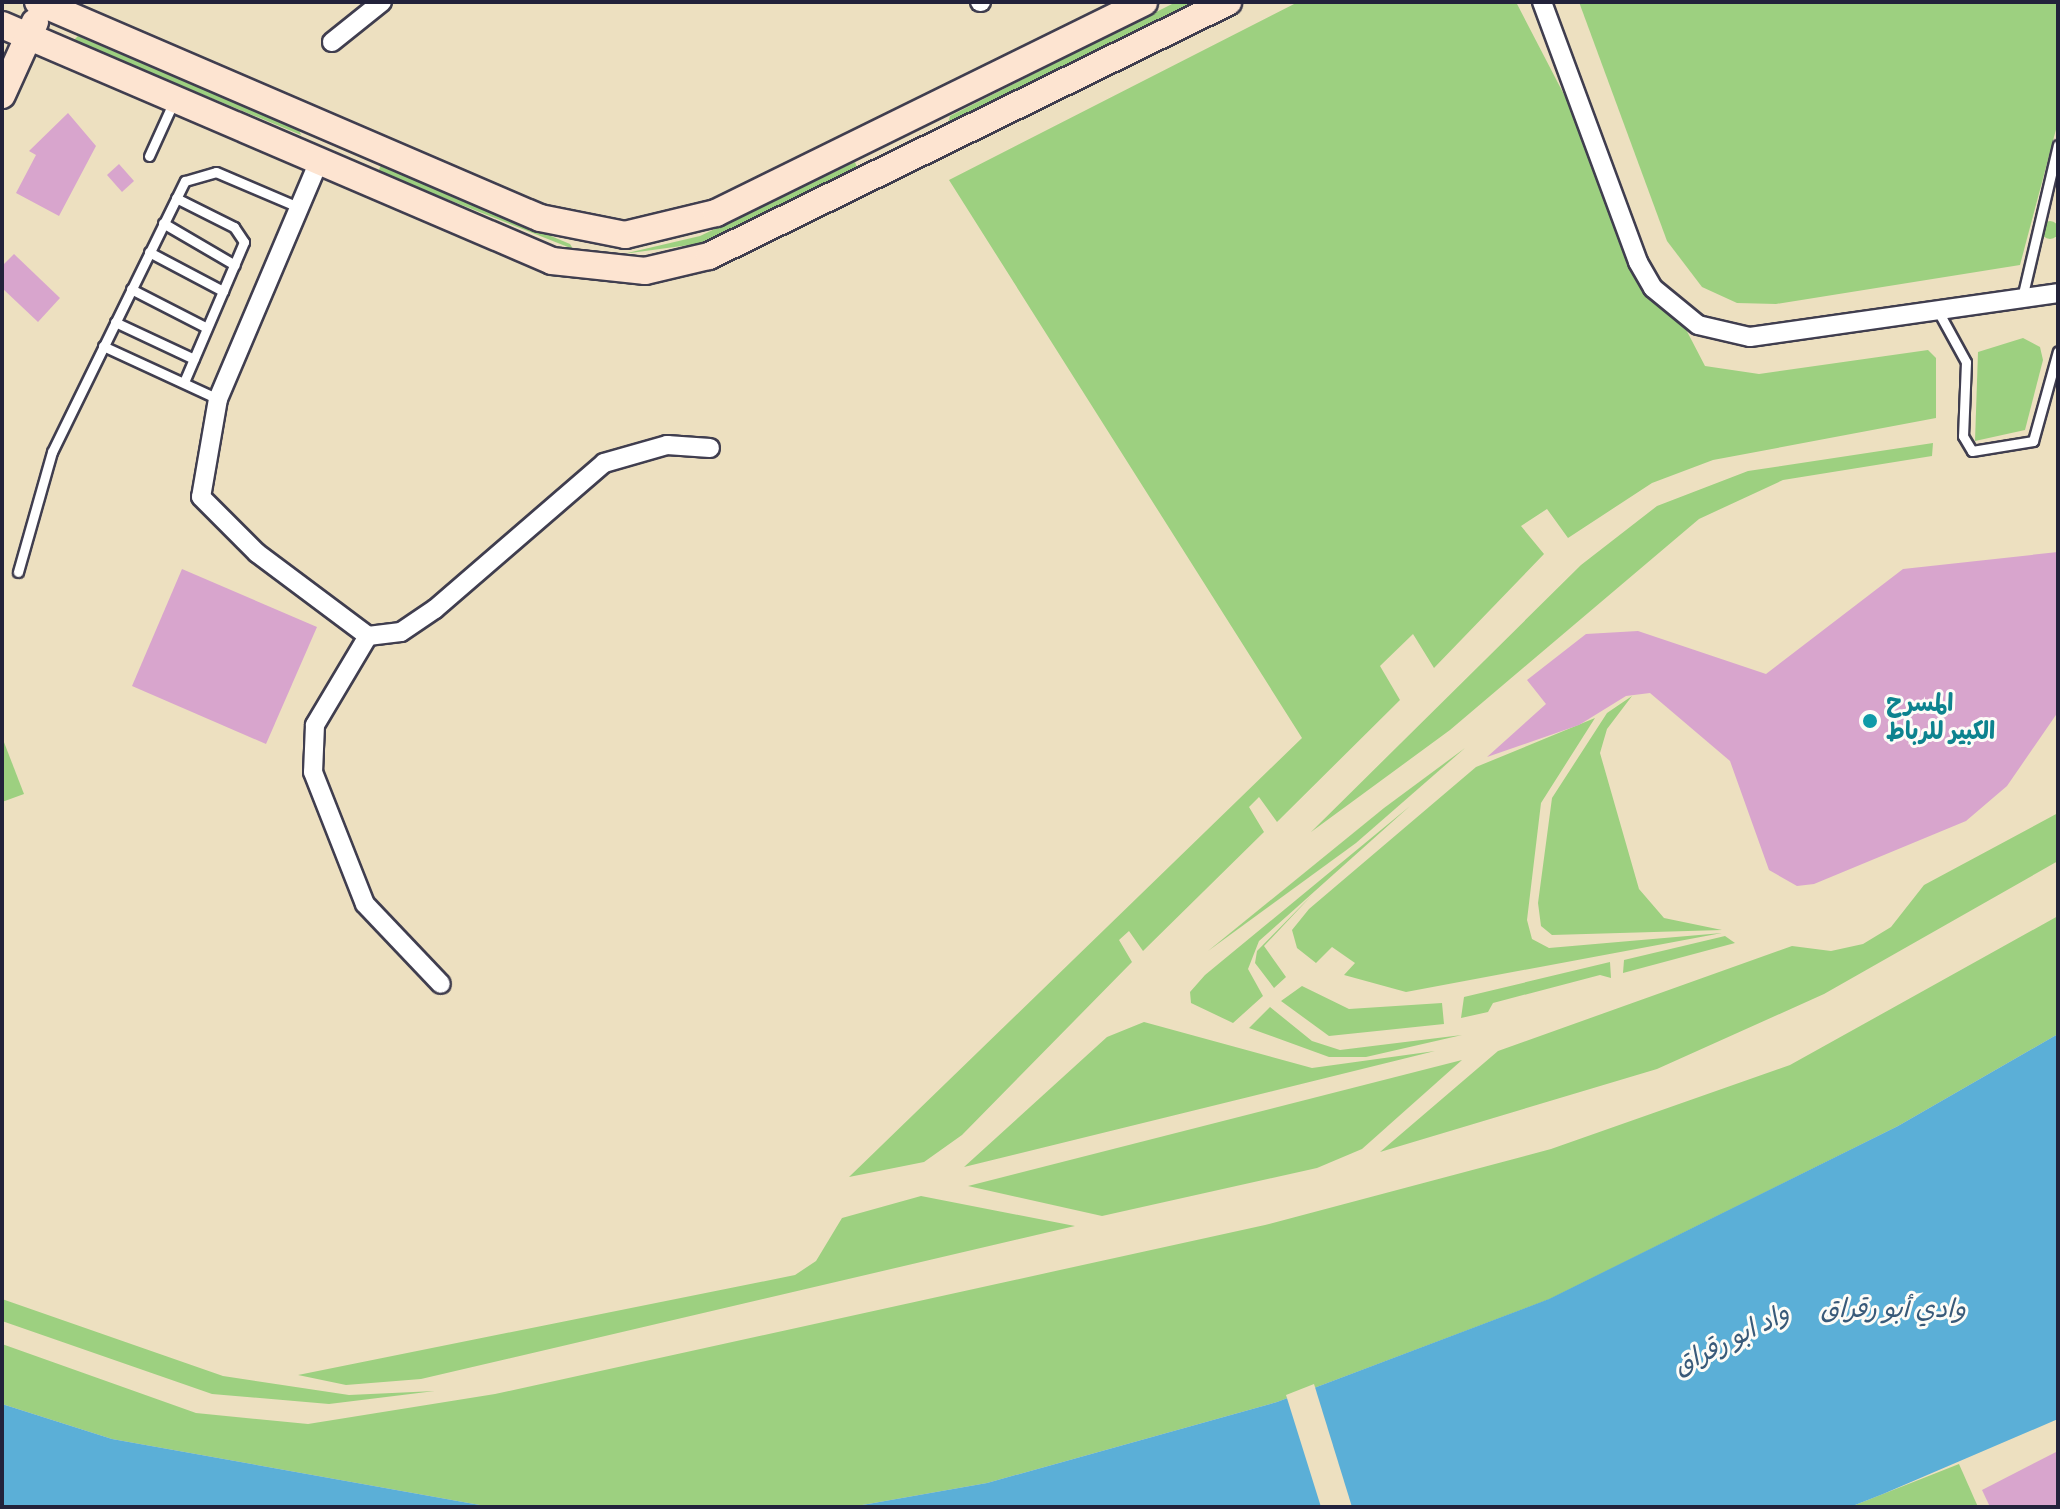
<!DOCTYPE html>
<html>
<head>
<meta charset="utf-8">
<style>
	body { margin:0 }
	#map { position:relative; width:2060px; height:1509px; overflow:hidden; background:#ede0c0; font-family:"Gochi Hand","Playpen Sans Arabic",sans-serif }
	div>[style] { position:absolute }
	.green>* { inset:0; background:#9dd080 }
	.round { border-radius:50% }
	.water>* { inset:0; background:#5bafd7 }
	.pier>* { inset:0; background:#ede0c0 }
	.building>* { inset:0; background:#d8a5cd }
	.roads { filter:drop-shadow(2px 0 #403e4f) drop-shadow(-2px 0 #403e4f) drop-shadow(0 2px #403e4f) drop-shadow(0 -2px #403e4f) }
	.lane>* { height:9px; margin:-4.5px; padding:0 4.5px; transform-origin:4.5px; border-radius:4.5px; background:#fff }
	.street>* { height:18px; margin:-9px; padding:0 9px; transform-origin:9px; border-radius:9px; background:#fff }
	.secondary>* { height:26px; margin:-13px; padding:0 13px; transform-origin:13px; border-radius:13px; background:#fde4d1 }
	.dots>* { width:22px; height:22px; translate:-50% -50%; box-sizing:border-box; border:4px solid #fdfcf7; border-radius:50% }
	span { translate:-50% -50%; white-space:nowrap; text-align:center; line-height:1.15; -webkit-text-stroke:6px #fdfcf7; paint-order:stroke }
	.culture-label { font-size:24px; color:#0d838f; font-weight:700 }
	.left { translate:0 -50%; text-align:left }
	.water-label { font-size:26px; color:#395a79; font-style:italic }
	.frame { position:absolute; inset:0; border:4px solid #22223b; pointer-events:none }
</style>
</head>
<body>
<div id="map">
	<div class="green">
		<div style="clip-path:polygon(1176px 2px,1196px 2px,948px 123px,950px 116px)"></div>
		<div style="clip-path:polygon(1298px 2px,1516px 2px,1705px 366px,1759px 374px,1928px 350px,1936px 358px,1936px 418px,1713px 460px,1652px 483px,1568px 538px,1547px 509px,1521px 526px,1544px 554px,1434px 668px,1413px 634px,1380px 666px,1400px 700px,1277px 822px,1259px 797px,1249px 807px,1264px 832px,1143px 951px,1129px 931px,1119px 940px,1132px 962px,962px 1135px,924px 1162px,849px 1177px,1302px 738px,949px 180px)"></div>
		<div style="clip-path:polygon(1579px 2px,2058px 2px,2058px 122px,2020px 265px,1776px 304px,1737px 303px,1702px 287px,1667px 241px)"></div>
		<div style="clip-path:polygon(78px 36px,299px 130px,301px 135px,73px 41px)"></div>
		<div style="clip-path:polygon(855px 162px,858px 170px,704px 243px,623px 254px,700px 236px)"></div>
		<div style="clip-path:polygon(381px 165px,570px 244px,573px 249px,378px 172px)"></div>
		<div class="round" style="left:2041px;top:221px;width:18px;height:18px"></div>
		<div style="clip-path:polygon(2023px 338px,2040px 347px,2043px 360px,2025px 430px,1975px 441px,1978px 352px)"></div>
		<div style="clip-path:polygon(1933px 443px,1932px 456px,1783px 480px,1699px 519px,1450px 730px,1311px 832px,1581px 565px,1657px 506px,1748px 471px)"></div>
		<div style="clip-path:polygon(1632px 696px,1607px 729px,1600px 753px,1639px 889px,1664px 918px,1722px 930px,1552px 935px,1541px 926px,1538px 903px,1552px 798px,1607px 713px)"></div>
		<div style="clip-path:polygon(1595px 718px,1541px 803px,1527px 920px,1532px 939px,1549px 948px,1722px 933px,1406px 992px,1344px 975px,1355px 963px,1332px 947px,1316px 963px,1297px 948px,1292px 930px,1309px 909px,1476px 767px)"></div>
		<div style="clip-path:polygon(2px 737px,24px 794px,2px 802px)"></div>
		<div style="clip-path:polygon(1465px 748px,1356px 843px,1208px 951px,1384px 808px)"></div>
		<div style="clip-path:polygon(1410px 806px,1259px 941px,1248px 969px,1263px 996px,1233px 1023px,1191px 1003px,1190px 992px,1205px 975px)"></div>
		<div style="clip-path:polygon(2058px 813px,2058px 861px,1824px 994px,1657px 1069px,1380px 1152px,1498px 1051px,1792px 946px,1831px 951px,1863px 944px,1891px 927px,1924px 885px)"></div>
		<div style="clip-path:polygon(1313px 894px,1264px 946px,1286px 977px,1274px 988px,1255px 963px,1257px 951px)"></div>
		<div style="clip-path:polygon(2058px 916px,2058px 1034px,1898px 1126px,1550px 1299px,1277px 1402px,987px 1483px,851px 1507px,491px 1507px,112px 1439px,2px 1404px,2px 1344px,196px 1413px,308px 1424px,495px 1394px,1265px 1225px,1551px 1149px,1790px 1065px)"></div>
		<div style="clip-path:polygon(1725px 936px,1735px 943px,1623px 973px,1624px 960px)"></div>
		<div style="clip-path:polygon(1610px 962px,1611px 978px,1600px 975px,1493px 1003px,1488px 1012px,1461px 1018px,1464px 997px)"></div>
		<div style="clip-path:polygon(1302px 986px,1349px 1009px,1442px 1003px,1444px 1024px,1329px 1036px,1281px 1001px)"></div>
		<div style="clip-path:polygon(1270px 1007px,1312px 1041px,1340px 1050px,1462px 1035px,1366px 1057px,1329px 1057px,1249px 1028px)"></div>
		<div style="clip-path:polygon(1144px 1022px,1312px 1068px,1435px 1051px,964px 1167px,1107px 1037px)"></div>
		<div style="clip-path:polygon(1462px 1060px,1362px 1149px,1317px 1168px,1102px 1216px,968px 1186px)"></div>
		<div style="clip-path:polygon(921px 1196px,1075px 1226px,421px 1379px,346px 1385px,298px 1375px,795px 1275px,816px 1261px,842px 1218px)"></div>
		<div style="clip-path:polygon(2px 1299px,223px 1376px,349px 1395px,435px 1391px,329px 1404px,212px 1394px,2px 1321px)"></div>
		<div style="clip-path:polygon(1959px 1464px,1978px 1507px,1850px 1507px)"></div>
	</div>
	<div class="water">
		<div style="clip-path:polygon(2058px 1034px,2058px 1419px,1883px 1494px,1850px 1507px,851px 1507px,987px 1483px,1277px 1402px,1549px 1299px,1898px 1126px)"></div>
		<div style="clip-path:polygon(2px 1404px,112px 1439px,491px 1507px,2px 1507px)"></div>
	</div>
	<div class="pier">
		<div style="clip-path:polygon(1314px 1384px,1352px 1507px,1321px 1507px,1286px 1395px)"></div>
	</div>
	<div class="building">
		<div style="clip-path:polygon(68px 113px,96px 146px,59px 216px,16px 193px,36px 155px,29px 151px)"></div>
		<div style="clip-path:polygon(119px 164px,134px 181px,122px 192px,107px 175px)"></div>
		<div style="clip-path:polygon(14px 254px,60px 298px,38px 322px,2px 288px,2px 266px)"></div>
		<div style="clip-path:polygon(2058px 552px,2058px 712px,2007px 786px,1966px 821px,1814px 884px,1797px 886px,1769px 870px,1730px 761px,1650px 693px,1626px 696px,1579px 725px,1487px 757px,1546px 704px,1527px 680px,1586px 634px,1638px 631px,1766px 674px,1903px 569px)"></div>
		<div style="clip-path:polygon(182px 569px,317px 627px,266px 744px,132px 686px)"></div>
		<div style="clip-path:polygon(2058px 1451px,2058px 1507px,1990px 1507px,1982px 1490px)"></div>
	</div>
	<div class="roads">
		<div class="lane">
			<div style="left:149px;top:156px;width:60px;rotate:-65.6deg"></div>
			<div style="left:176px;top:198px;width:65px;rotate:26.6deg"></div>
			<div style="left:234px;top:227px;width:18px;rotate:56deg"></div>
			<div style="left:244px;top:242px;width:152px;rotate:113.2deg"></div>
			<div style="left:163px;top:223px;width:83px;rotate:30.3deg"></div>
			<div style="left:149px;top:252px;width:84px;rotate:27.8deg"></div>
			<div style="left:131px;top:289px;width:85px;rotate:27.2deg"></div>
			<div style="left:2022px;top:298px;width:157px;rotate:-76.8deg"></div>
			<div style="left:1938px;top:311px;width:58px;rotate:61.2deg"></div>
			<div style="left:1966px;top:362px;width:74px;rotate:92.3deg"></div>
			<div style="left:1963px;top:436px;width:17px;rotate:59deg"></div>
			<div style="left:1972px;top:451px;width:62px;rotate:-9.3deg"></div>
			<div style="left:2033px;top:441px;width:93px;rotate:-74.5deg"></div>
			<div style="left:115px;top:322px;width:87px;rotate:25.1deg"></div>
			<div style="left:103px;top:346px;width:127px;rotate:24.7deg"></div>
			<div style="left:18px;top:572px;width:125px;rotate:-74.2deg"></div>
			<div style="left:52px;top:452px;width:302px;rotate:-63.9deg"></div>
			<div style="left:185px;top:181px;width:32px;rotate:-16deg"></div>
			<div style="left:216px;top:172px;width:89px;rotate:23.1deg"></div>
		</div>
		<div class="street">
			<div style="left:980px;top:2px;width:1px"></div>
			<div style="left:1542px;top:2px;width:277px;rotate:69.7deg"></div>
			<div style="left:1638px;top:262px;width:30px;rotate:60deg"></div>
			<div style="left:1653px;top:288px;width:58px;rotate:39.4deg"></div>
			<div style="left:1698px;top:325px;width:53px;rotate:13deg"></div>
			<div style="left:1750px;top:337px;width:311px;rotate:-8.1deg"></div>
			<div style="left:332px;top:42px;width:64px;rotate:-38.7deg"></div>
			<div style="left:319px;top:161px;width:259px;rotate:113deg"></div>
			<div style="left:218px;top:399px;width:99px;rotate:99.8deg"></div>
			<div style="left:201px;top:497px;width:79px;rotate:45deg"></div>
			<div style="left:257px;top:553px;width:139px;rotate:36.8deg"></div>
			<div style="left:368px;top:636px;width:104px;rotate:120.8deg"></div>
			<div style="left:315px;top:725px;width:47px;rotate:92.4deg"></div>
			<div style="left:313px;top:772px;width:142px;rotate:68.5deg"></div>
			<div style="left:365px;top:904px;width:110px;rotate:46.5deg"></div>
			<div style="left:368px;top:636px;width:33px;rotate:-7deg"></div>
			<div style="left:401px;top:632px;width:41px;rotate:-34.1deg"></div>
			<div style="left:435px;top:609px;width:223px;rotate:-40.8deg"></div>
			<div style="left:604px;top:463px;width:66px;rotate:-15.9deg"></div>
			<div style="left:667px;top:445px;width:43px;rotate:4deg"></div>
		</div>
		<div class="secondary">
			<div style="left:38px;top:2px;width:546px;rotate:23.28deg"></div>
			<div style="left:540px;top:218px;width:87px;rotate:11.3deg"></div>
			<div style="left:625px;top:235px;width:94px;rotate:-13.6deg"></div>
			<div style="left:716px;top:213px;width:477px;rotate:-26.2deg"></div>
			<div style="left:2px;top:25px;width:598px;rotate:23.22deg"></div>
			<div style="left:552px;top:261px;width:94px;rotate:6.1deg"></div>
			<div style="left:645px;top:271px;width:66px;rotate:-13.2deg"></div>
			<div style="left:709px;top:256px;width:578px;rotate:-26.08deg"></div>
			<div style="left:2px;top:95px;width:80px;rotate:-65.7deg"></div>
		</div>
	</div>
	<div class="dots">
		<div style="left:1870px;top:721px;background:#0f9aa8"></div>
	</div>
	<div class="culture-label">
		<span class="left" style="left:1886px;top:721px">المسرح<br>الكبير للرباط</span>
	</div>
	<div class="water-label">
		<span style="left:1893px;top:1313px">وادي أبو رقراق</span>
		<span style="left:1733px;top:1343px;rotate:-27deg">واد ابو رقراق</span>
	</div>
	<div class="frame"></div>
</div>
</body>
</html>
